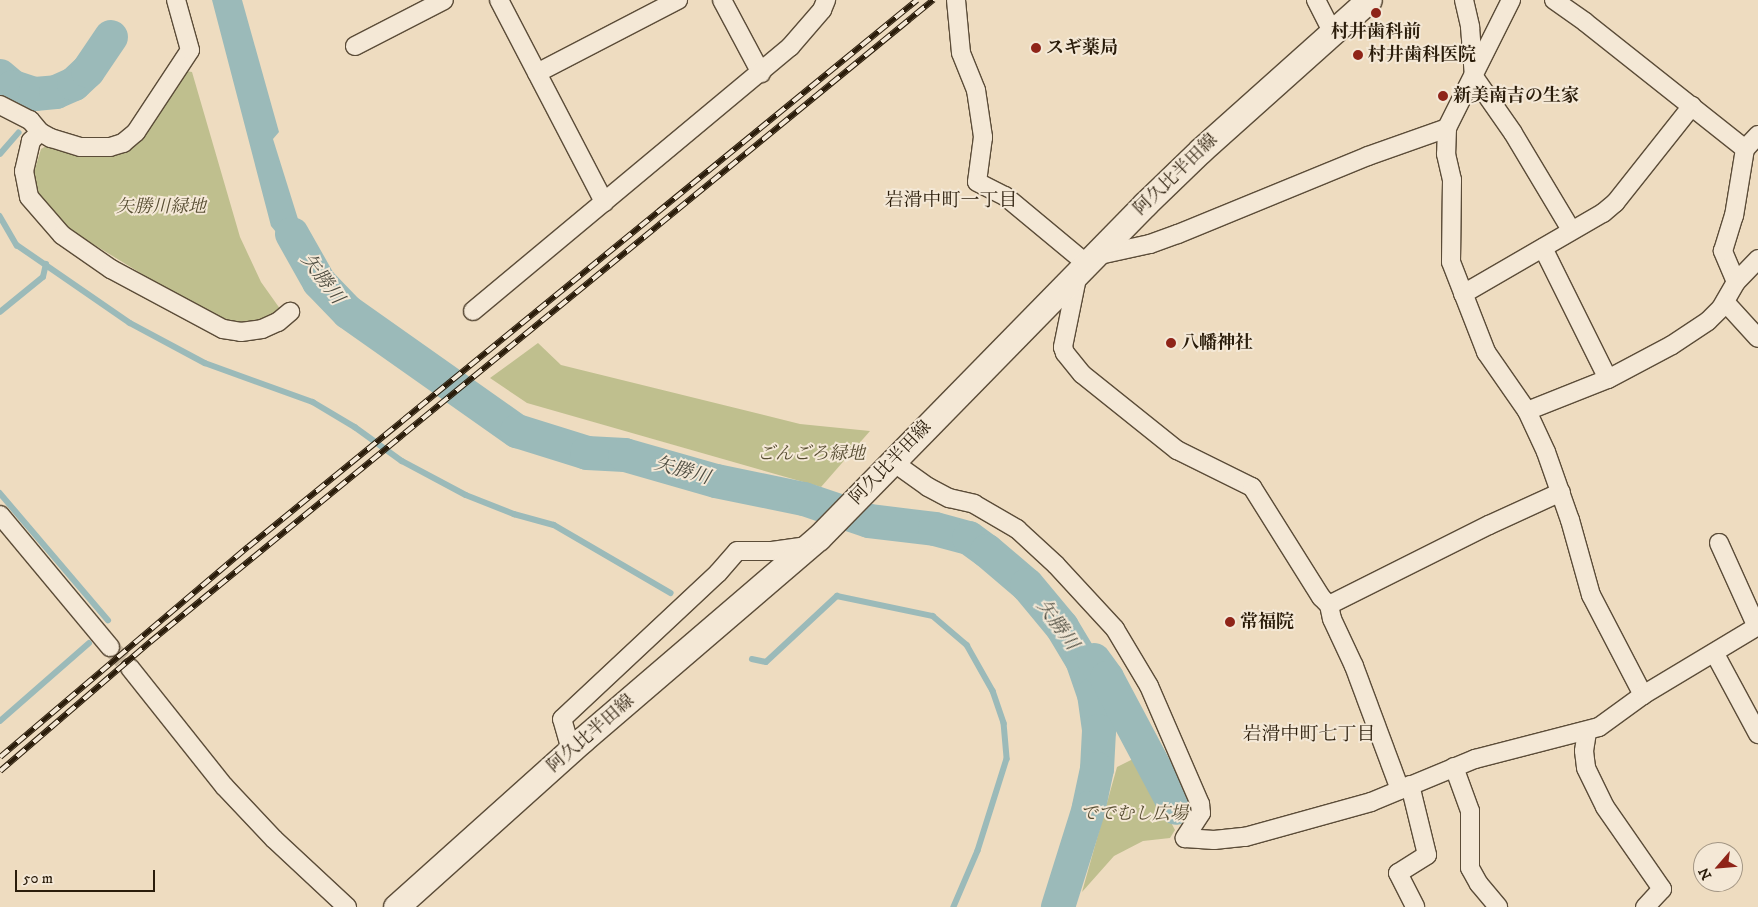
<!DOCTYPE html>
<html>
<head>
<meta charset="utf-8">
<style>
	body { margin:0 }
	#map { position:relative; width:1758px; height:907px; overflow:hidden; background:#eedcc0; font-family:"IM FELL DW Pica","Noto Serif JP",serif }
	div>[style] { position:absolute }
	.green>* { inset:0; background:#bfbf8e }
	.water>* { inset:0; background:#9bbab9 }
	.stream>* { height:5.5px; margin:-2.75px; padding:0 2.75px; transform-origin:2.75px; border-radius:2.75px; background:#9bbab9 }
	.river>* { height:34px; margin:-17px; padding:0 17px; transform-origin:17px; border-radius:17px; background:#9bbab9 }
	.minor-tunnel>* { height:18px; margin-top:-9px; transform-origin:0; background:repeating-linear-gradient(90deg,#c7b69c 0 18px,transparent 0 27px) }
	.roads { filter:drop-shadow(1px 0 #5b4c38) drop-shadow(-1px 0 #5b4c38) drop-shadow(0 1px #5b4c38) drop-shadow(0 -1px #5b4c38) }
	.minor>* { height:18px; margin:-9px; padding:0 9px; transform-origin:9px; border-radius:9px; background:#f4e8d6 }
	.secondary>* { height:25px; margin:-12.5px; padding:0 12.5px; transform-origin:12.5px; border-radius:12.5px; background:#f4e8d6 }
	.rail>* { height:5.5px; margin-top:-2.75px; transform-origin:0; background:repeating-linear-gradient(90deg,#f4e8d6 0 11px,#2a1c0a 0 22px); box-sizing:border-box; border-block:1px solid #2a1c0a }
	.dots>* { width:14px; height:14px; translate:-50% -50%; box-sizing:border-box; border:2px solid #f4e8d6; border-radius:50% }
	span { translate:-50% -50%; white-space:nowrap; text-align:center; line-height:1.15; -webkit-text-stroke:4px #f4e8d6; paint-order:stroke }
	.poi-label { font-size:18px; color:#2a1c0a; font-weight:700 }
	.left { translate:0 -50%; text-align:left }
	.street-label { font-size:18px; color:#2a1c0a }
	.park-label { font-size:18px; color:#574d32; font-style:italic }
	.neighbourhood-label { font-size:19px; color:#2a1c0a }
	.water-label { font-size:19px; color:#4c4b3f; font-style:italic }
	.north { position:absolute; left:1693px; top:842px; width:50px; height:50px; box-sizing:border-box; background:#f4e8d6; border:1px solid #a39684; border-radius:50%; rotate:243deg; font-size:14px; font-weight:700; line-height:20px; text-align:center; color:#2a1c0a }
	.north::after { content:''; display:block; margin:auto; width:18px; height:22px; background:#8f2418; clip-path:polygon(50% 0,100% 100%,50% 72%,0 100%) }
	.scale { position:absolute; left:15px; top:870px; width:140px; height:22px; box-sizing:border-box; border:2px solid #2a1c0a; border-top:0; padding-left:6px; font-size:15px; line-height:18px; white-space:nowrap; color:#2a1c0a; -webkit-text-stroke:4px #f4e8d6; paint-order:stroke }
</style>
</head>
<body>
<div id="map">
	<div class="green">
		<div style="clip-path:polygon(186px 71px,192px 72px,240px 237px,261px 282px,283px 313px,260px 325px,224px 324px,70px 230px,39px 196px,34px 172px,41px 149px,48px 145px,81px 154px,114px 156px,140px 140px)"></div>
		<div style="clip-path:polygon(538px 343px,561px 365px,800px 424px,870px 431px,821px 487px,527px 403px,490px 378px)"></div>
		<div style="clip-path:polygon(1137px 757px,1175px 830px,1170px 838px,1143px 841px,1114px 856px,1082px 892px,1117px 767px)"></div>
	</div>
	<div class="water">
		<div style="clip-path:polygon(212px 0,242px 0,279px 132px,273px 139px,318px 283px,271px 226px)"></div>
	</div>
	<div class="stream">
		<div style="left:0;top:154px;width:28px;rotate:-49deg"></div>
		<div style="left:0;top:216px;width:34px;rotate:60deg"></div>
		<div style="left:17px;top:245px;width:137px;rotate:34.6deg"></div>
		<div style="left:130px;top:323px;width:85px;rotate:28.1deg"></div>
		<div style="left:205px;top:363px;width:115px;rotate:19.9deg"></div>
		<div style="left:313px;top:402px;width:49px;rotate:30.8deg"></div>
		<div style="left:355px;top:427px;width:58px;rotate:35.9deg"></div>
		<div style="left:402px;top:461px;width:72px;rotate:28deg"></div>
		<div style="left:466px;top:495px;width:52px;rotate:21.6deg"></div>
		<div style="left:514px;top:514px;width:41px;rotate:15.4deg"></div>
		<div style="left:554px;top:525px;width:135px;rotate:30.2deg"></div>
		<div style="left:0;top:312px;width:55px;rotate:-39.1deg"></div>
		<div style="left:43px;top:277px;width:13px;rotate:-77deg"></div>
		<div style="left:0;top:493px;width:167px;rotate:49.6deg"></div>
		<div style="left:752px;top:659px;width:14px;rotate:12deg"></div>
		<div style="left:766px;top:662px;width:97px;rotate:-42.9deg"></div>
		<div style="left:837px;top:596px;width:98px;rotate:11.8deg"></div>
		<div style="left:933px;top:616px;width:45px;rotate:40.5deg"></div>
		<div style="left:967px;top:645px;width:53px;rotate:60.5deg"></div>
		<div style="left:993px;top:691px;width:34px;rotate:71deg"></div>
		<div style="left:1004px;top:723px;width:36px;rotate:85deg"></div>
		<div style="left:1007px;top:759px;width:96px;rotate:107.5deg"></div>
		<div style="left:978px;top:851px;width:61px;rotate:113.2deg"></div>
		<div style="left:0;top:721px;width:118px;rotate:-41.2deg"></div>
	</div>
	<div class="river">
		<div style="left:0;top:76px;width:17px;rotate:40deg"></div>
		<div style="left:13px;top:87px;width:23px;rotate:18deg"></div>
		<div style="left:35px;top:94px;width:21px;rotate:-5deg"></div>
		<div style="left:56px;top:92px;width:20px;rotate:-24deg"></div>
		<div style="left:74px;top:84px;width:19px;rotate:-43deg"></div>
		<div style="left:88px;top:71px;width:41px;rotate:-55.9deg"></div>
		<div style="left:292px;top:234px;width:55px;rotate:60.6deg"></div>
		<div style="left:319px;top:282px;width:42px;rotate:46deg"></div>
		<div style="left:348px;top:312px;width:207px;rotate:35.2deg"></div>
		<div style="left:517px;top:431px;width:73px;rotate:17.4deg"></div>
		<div style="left:587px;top:453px;width:38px;rotate:3deg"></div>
		<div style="left:625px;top:455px;width:95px;rotate:15.9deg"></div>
		<div style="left:716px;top:481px;width:90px;rotate:11.6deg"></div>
		<div style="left:804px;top:499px;width:69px;rotate:18.7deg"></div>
		<div style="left:869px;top:521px;width:66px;rotate:6.9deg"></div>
		<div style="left:935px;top:529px;width:35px;rotate:15deg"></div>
		<div style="left:969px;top:538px;width:22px;rotate:36deg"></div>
		<div style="left:987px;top:551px;width:52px;rotate:40.4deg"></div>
		<div style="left:1027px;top:585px;width:55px;rotate:50.2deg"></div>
		<div style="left:1062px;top:627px;width:39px;rotate:59deg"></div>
		<div style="left:1082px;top:660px;width:36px;rotate:71deg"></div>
		<div style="left:1094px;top:694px;width:37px;rotate:82deg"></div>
		<div style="left:1099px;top:731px;width:38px;rotate:93deg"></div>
		<div style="left:1097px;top:769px;width:40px;rotate:102deg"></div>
		<div style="left:1089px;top:808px;width:104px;rotate:107.4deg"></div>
		<div style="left:1094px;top:660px;width:22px;rotate:54deg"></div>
		<div style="left:1107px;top:678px;width:147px;rotate:62deg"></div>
	</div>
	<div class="minor-tunnel">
		<div style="left:110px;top:647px;width:29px;rotate:46deg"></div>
	</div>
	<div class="roads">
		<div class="minor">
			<div style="left:499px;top:0;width:228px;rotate:62.5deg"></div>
			<div style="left:722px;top:0;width:83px;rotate:61.9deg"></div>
			<div style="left:956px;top:0;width:53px;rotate:84.6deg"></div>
			<div style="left:961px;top:53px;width:40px;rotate:68deg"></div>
			<div style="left:976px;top:90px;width:48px;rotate:81.5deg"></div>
			<div style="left:983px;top:137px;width:45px;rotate:97.6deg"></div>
			<div style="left:977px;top:182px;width:31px;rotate:27deg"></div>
			<div style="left:1005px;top:196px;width:107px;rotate:39.7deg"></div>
			<div style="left:1316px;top:0;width:35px;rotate:63deg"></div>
			<div style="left:1464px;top:0;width:28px;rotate:77deg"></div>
			<div style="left:1470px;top:27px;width:50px;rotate:85.4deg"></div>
			<div style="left:1474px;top:77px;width:68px;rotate:55.1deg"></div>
			<div style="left:1513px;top:133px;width:113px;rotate:59.1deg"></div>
			<div style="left:1511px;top:0;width:143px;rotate:116.6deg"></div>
			<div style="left:1447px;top:128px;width:26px;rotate:92deg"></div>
			<div style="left:1446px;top:154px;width:27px;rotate:77deg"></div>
			<div style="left:1452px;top:180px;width:82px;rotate:90.7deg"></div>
			<div style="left:1451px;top:262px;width:97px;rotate:68.7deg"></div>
			<div style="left:1486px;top:352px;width:72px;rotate:55.2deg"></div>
			<div style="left:1527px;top:411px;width:45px;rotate:65.1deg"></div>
			<div style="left:1546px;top:452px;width:72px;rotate:70.6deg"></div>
			<div style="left:1570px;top:520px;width:78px;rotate:74.4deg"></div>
			<div style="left:1591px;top:595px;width:113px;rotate:62.5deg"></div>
			<div style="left:1554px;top:0;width:38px;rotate:35deg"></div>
			<div style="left:1585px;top:22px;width:204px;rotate:38.4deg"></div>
			<div style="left:355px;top:46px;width:100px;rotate:-27.3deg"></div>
			<div style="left:537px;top:73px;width:159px;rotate:-27.4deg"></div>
			<div style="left:0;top:105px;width:34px;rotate:27deg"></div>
			<div style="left:30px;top:120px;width:16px;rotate:50deg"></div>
			<div style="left:40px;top:132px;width:13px;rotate:29deg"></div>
			<div style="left:51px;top:138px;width:31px;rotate:17deg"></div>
			<div style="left:81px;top:147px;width:29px"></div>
			<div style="left:110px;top:147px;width:14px;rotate:-17deg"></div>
			<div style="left:123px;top:143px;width:17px;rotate:-40deg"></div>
			<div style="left:136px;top:132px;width:98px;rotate:-56.6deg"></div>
			<div style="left:190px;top:50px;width:52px;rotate:-105.6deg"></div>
			<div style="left:40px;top:132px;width:13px;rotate:135deg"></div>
			<div style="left:31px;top:141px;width:31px;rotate:103deg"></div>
			<div style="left:24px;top:171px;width:26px;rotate:79deg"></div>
			<div style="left:29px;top:197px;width:50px;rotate:49deg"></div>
			<div style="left:62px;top:235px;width:60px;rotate:34.8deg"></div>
			<div style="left:111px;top:269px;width:127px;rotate:28.2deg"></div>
			<div style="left:223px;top:329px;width:18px;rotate:9deg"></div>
			<div style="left:241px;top:332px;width:21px;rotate:-8deg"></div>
			<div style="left:262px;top:329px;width:17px;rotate:-24deg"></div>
			<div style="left:278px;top:322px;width:16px;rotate:-40deg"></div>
			<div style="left:1543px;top:248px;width:146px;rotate:63.6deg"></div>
			<div style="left:1095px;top:256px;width:56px;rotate:-12.3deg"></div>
			<div style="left:1150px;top:244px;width:30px;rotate:-20deg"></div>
			<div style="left:1178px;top:234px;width:205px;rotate:-22.3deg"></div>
			<div style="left:1368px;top:156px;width:84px;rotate:-19.5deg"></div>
			<div style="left:1078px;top:273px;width:76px;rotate:101.5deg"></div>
			<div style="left:1063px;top:347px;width:6px;rotate:72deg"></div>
			<div style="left:1065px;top:353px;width:27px;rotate:51deg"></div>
			<div style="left:1082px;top:374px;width:122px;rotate:38.7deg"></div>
			<div style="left:1177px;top:450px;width:84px;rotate:26.3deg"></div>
			<div style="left:1252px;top:487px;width:130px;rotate:57.9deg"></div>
			<div style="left:1321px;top:597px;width:11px;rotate:45deg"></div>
			<div style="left:1329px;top:605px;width:14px;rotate:78deg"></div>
			<div style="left:1332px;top:619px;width:52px;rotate:64.9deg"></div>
			<div style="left:1354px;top:666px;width:132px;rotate:69.6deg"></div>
			<div style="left:1736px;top:282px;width:34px;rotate:-113deg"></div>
			<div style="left:1723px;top:251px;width:37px;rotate:-73deg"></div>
			<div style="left:1734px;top:216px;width:68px;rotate:-80.7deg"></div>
			<div style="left:1745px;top:149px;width:19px;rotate:-47deg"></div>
			<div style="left:1463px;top:294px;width:162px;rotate:-30.1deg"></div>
			<div style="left:1603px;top:213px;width:16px;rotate:-40deg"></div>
			<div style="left:1615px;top:203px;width:124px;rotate:-51.6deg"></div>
			<div style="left:1726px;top:303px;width:47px;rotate:47.6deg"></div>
			<div style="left:473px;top:311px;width:413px;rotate:-39.8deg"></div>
			<div style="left:790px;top:47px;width:49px;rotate:-49.1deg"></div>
			<div style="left:822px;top:10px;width:11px;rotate:-68deg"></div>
			<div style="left:1527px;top:411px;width:87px;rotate:-21.6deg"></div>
			<div style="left:1608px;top:379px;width:72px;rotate:-28deg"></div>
			<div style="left:1672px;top:345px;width:43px;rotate:-33.7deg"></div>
			<div style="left:1708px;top:321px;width:18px;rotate:-45deg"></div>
			<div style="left:1721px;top:308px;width:30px;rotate:-60deg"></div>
			<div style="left:1736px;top:282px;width:32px;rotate:-46deg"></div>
			<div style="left:893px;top:462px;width:43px;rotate:35.5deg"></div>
			<div style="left:928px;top:487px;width:24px;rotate:28deg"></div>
			<div style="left:949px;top:498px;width:26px;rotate:13deg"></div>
			<div style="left:974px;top:504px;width:50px;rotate:30.2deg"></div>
			<div style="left:1017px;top:529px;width:53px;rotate:42.7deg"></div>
			<div style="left:1056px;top:565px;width:87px;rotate:47.3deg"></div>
			<div style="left:1115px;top:629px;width:66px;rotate:59.2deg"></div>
			<div style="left:1149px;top:686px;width:129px;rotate:66.6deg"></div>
			<div style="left:1200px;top:804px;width:9px;rotate:84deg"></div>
			<div style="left:1201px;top:813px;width:30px;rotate:123deg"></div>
			<div style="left:0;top:515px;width:172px;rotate:50.2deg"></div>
			<div style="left:1719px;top:543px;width:92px;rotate:65.7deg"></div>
			<div style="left:1329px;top:605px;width:179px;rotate:-26.6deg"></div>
			<div style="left:1489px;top:525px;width:79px;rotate:-24.6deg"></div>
			<div style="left:1715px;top:654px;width:91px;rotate:61.7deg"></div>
			<div style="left:130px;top:668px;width:151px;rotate:51.5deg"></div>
			<div style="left:224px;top:786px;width:73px;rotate:46.7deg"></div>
			<div style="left:274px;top:839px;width:100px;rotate:43deg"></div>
			<div style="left:1587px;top:732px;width:19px;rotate:99deg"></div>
			<div style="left:1584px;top:751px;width:17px;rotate:83deg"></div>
			<div style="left:1586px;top:768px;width:43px;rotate:64deg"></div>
			<div style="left:1605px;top:807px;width:100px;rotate:55.2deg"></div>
			<div style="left:1662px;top:889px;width:25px;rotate:133deg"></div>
			<div style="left:571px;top:750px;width:32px;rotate:-106deg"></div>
			<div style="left:562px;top:719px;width:214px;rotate:-43.1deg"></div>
			<div style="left:718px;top:573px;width:29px;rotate:-49deg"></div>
			<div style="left:737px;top:551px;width:35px"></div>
			<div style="left:772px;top:551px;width:36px;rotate:-8deg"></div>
			<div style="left:1454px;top:767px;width:47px;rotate:70deg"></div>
			<div style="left:1470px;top:811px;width:57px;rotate:90deg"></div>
			<div style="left:1470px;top:868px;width:18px;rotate:61deg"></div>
			<div style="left:1479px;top:884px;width:30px;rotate:50deg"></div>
			<div style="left:1410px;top:785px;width:72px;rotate:76.3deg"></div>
			<div style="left:1427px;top:855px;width:34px;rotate:148deg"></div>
			<div style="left:1398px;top:873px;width:38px;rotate:63deg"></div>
			<div style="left:1185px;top:838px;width:29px;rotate:4deg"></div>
			<div style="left:1214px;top:840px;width:31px;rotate:-6deg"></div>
			<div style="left:1245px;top:837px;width:131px;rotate:-15.5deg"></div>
			<div style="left:1371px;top:802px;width:113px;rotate:-22.5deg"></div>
			<div style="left:1475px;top:759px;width:128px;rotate:-14.5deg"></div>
			<div style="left:1599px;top:727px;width:54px;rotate:-36deg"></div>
			<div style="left:1643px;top:695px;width:134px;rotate:-31deg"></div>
		</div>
		<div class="secondary">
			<div style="left:396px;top:907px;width:250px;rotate:-41.9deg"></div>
			<div style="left:582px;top:740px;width:311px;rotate:-40.6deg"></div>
			<div style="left:818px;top:538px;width:467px;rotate:-45.6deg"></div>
			<div style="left:1145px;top:204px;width:78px;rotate:-44deg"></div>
			<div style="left:1201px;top:150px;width:225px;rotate:-41.8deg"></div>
		</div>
	</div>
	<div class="rail">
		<div style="left:0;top:757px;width:325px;rotate:-40.3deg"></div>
		<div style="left:248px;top:547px;width:864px;rotate:-39.27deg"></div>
		<div style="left:0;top:771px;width:198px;rotate:-40.7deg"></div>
		<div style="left:150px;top:642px;width:1013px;rotate:-39.35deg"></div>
	</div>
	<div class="dots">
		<div style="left:1376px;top:13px;background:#8f2418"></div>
		<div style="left:1036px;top:48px;background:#8f2418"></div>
		<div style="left:1358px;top:55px;background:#8f2418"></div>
		<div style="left:1443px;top:96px;background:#8f2418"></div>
		<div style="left:1171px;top:343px;background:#8f2418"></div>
		<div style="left:1230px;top:622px;background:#8f2418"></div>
	</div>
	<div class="poi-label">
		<span style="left:1376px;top:32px">村井歯科前</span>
		<span class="left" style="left:1046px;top:48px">スギ薬局</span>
		<span class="left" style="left:1368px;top:55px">村井歯科医院</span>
		<span class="left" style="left:1453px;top:96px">新美南吉の生家</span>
		<span class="left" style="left:1181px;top:343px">八幡神社</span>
		<span class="left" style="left:1240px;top:622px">常福院</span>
	</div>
	<div class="street-label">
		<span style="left:1176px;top:175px;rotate:-44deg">阿久比半田線</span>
		<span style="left:891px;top:463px;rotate:-46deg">阿久比半田線</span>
		<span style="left:591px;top:734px;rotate:-41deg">阿久比半田線</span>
	</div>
	<div class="park-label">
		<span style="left:161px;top:207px">矢勝川緑地</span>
		<span style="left:811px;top:454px">ごんごろ緑地</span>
		<span style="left:1134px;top:814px">ででむし広場</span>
	</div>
	<div class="neighbourhood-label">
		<span style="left:951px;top:201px">岩滑中町一丁目</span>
		<span style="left:1309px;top:735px">岩滑中町七丁目</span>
	</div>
	<div class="water-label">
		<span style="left:322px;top:279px;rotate:53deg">矢勝川</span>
		<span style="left:682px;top:471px;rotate:16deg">矢勝川</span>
		<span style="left:1057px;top:625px;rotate:54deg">矢勝川</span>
	</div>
	<div class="north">N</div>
	<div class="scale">50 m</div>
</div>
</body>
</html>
